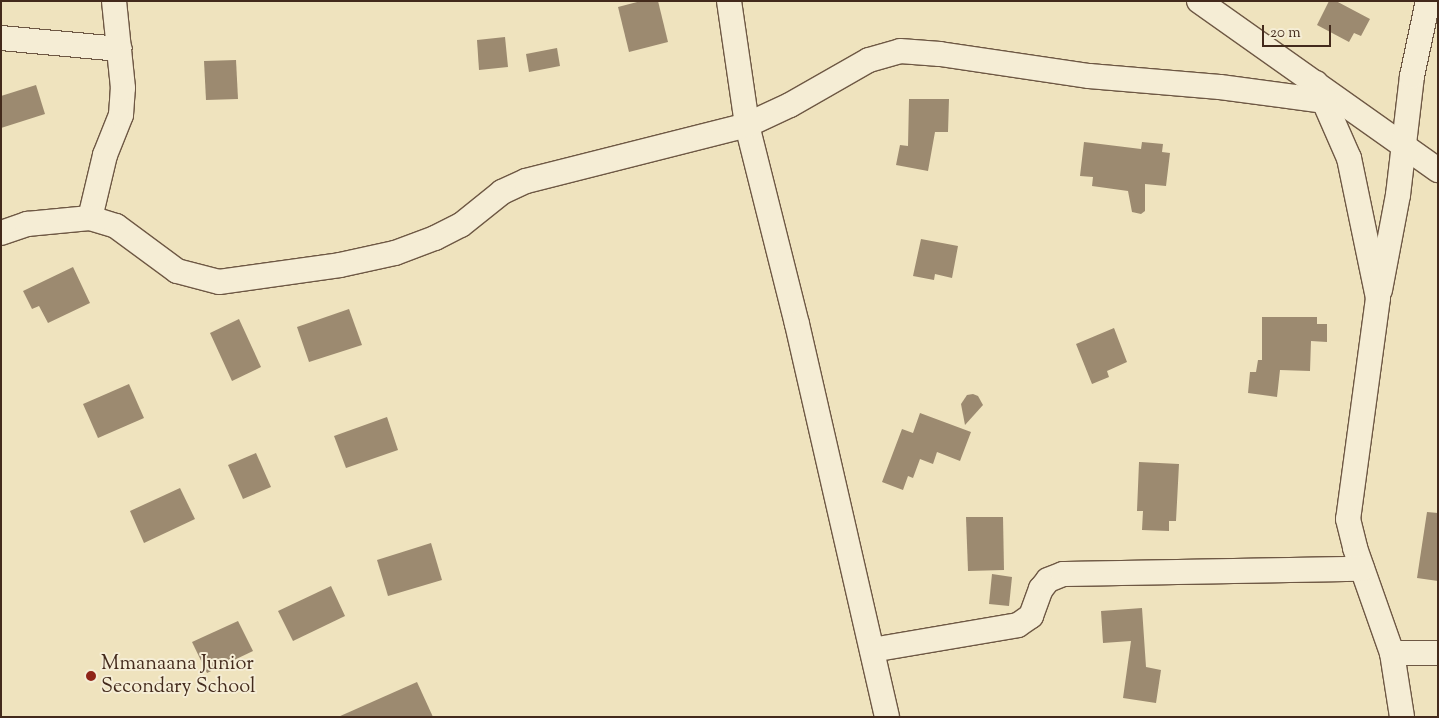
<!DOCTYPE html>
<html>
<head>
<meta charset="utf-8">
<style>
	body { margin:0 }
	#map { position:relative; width:1439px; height:718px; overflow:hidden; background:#efe3be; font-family:"Sorts Mill Goudy",serif }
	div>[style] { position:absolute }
	.building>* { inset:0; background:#9c8a70 }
	.roads { filter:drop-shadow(1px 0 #6e5844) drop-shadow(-1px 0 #6e5844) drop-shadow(0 1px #6e5844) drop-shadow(0 -1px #6e5844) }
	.minor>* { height:24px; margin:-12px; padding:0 12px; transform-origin:12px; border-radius:12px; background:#f5edd5 }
	.dots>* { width:14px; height:14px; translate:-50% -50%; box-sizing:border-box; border:2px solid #f5edd5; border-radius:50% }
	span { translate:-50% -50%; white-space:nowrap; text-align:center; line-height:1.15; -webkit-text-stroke:4px #f5edd5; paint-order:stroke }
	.poi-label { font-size:20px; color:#432a1c }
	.left { translate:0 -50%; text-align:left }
	.frame { position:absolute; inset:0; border:2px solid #432a1c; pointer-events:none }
	.scale { position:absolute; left:1262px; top:25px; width:69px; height:22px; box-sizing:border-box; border:2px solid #432a1c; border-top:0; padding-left:6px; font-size:15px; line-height:18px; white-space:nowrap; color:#432a1c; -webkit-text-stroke:4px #f5edd5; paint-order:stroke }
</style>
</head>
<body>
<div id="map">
	<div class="building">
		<div style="clip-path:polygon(641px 1px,658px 1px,668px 42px,629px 52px,618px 7px)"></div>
		<div style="clip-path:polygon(1329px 1px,1336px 1px,1370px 19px,1361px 36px,1354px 33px,1349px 42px,1317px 25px)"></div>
		<div style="clip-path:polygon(505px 37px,508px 67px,479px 70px,477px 40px)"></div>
		<div style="clip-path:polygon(557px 48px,560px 66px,529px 72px,526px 54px)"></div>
		<div style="clip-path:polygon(236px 60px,238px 99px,206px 100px,204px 61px)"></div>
		<div style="clip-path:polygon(36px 85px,45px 114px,1px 128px,1px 96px)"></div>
		<div style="clip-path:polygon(909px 99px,949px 99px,948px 132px,935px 132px,928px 171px,896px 165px,900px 145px,908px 146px)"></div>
		<div style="clip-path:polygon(1084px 142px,1141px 149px,1142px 142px,1163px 144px,1162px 152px,1170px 153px,1166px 186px,1145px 184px,1145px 211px,1141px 214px,1132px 212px,1128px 191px,1092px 186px,1093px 177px,1080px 176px)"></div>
		<div style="clip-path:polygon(921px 239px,958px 246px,952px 278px,935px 274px,934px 280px,913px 276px)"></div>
		<div style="clip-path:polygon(73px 267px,90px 303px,48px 323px,39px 306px,32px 309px,23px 291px)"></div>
		<div style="clip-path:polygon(349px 309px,362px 345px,309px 362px,297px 327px)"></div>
		<div style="clip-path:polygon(1262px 317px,1317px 317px,1317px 324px,1327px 324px,1327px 342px,1311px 341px,1310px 371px,1280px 370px,1277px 397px,1248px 393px,1250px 372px,1256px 372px,1258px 360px,1262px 360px)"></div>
		<div style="clip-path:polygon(239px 319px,261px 367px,232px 381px,210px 333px)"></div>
		<div style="clip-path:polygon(1114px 328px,1127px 362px,1107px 371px,1109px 377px,1092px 384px,1076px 344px)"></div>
		<div style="clip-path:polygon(129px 384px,144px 418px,98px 438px,83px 404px)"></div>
		<div style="clip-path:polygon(973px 394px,978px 396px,983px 405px,965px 425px,961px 404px,967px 395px)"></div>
		<div style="clip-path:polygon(920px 413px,971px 432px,960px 461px,937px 452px,933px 464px,920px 459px,913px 478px,908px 476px,903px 490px,882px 482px,902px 429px,913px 433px)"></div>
		<div style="clip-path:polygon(387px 417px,398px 450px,346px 468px,334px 436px)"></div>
		<div style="clip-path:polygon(256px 453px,271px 487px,243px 499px,228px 465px)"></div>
		<div style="clip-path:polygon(1139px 462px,1179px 464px,1176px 521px,1169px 521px,1169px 531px,1142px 530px,1143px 511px,1137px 511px)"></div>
		<div style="clip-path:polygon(180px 488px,195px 519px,144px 543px,130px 511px)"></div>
		<div style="clip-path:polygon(1427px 512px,1438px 513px,1438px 581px,1417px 578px)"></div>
		<div style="clip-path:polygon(966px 517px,1003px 517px,1004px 570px,968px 571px)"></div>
		<div style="clip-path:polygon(431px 543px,442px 580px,388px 596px,377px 560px)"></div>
		<div style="clip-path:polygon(992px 574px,1012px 577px,1009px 606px,989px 604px)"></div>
		<div style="clip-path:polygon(331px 586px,345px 616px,293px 641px,278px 611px)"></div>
		<div style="clip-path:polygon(1142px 608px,1146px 667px,1161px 670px,1156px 703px,1123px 698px,1131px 641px,1103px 643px,1101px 611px)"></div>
		<div style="clip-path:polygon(238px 621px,253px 651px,207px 673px,192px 642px)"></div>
		<div style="clip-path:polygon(417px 682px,433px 717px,338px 717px)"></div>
	</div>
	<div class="roads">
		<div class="minor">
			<div style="left:729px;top:1px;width:125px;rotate:81.7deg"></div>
			<div style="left:747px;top:125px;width:205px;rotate:75.9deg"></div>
			<div style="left:797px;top:324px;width:403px;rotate:77.1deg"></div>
			<div style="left:1199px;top:1px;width:293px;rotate:35.3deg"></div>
			<div style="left:1px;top:38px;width:119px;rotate:5.3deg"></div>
			<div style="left:1316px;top:83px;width:82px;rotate:66.3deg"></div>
			<div style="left:1349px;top:158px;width:143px;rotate:78.3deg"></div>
			<div style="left:1378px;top:298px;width:223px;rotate:97.7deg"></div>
			<div style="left:1348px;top:519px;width:30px;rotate:76deg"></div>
			<div style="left:1355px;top:548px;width:111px;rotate:70.6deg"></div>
			<div style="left:1392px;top:653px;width:65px;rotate:81.1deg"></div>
			<div style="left:90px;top:218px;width:65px;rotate:-76.6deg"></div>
			<div style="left:105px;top:155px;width:43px;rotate:-68.2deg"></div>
			<div style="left:121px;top:115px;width:27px;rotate:-86deg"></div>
			<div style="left:123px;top:88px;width:87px;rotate:-95.9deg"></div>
			<div style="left:1px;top:233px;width:28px;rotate:-19deg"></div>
			<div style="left:27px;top:224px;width:63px;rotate:-5.4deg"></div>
			<div style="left:90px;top:218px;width:27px;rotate:17deg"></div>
			<div style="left:116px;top:226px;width:76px;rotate:36.4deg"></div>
			<div style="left:177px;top:271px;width:43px;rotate:14.7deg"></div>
			<div style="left:219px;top:282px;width:122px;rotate:-8deg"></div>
			<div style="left:340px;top:265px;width:56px;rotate:-12.3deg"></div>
			<div style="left:395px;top:253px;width:43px;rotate:-20.6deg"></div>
			<div style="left:435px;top:238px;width:29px;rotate:-27deg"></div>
			<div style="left:461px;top:225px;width:53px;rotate:-38.8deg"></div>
			<div style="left:502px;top:192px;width:26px;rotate:-25deg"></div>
			<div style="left:526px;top:181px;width:228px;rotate:-14.2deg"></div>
			<div style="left:747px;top:125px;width:47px;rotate:-24.9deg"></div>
			<div style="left:790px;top:105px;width:91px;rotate:-29.7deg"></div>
			<div style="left:869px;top:60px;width:32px;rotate:-16deg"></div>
			<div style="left:900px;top:51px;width:40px;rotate:4.3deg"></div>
			<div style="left:940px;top:54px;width:151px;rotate:8.4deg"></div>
			<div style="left:1089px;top:76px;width:131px;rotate:4.8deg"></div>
			<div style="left:1220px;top:87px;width:106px;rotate:7.6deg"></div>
			<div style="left:1380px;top:290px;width:97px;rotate:-79.3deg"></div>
			<div style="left:1398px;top:195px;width:120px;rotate:-83.3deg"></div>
			<div style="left:1412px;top:76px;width:77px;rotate:-78deg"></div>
			<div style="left:872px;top:650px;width:148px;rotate:-9.7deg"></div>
			<div style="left:1018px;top:625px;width:16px;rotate:-35deg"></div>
			<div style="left:1031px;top:616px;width:29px;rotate:-70deg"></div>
			<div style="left:1041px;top:589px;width:11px;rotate:-52deg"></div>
			<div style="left:1048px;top:580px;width:16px;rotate:-22deg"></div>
			<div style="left:1063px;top:574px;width:299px;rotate:-1deg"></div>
			<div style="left:1392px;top:653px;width:46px"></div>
		</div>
	</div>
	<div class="dots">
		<div style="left:91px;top:676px;background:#8f2418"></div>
	</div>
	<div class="poi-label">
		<span class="left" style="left:101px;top:676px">Mmanaana Junior<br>Secondary School</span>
	</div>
	<div class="frame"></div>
	<div class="scale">20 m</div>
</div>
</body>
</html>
